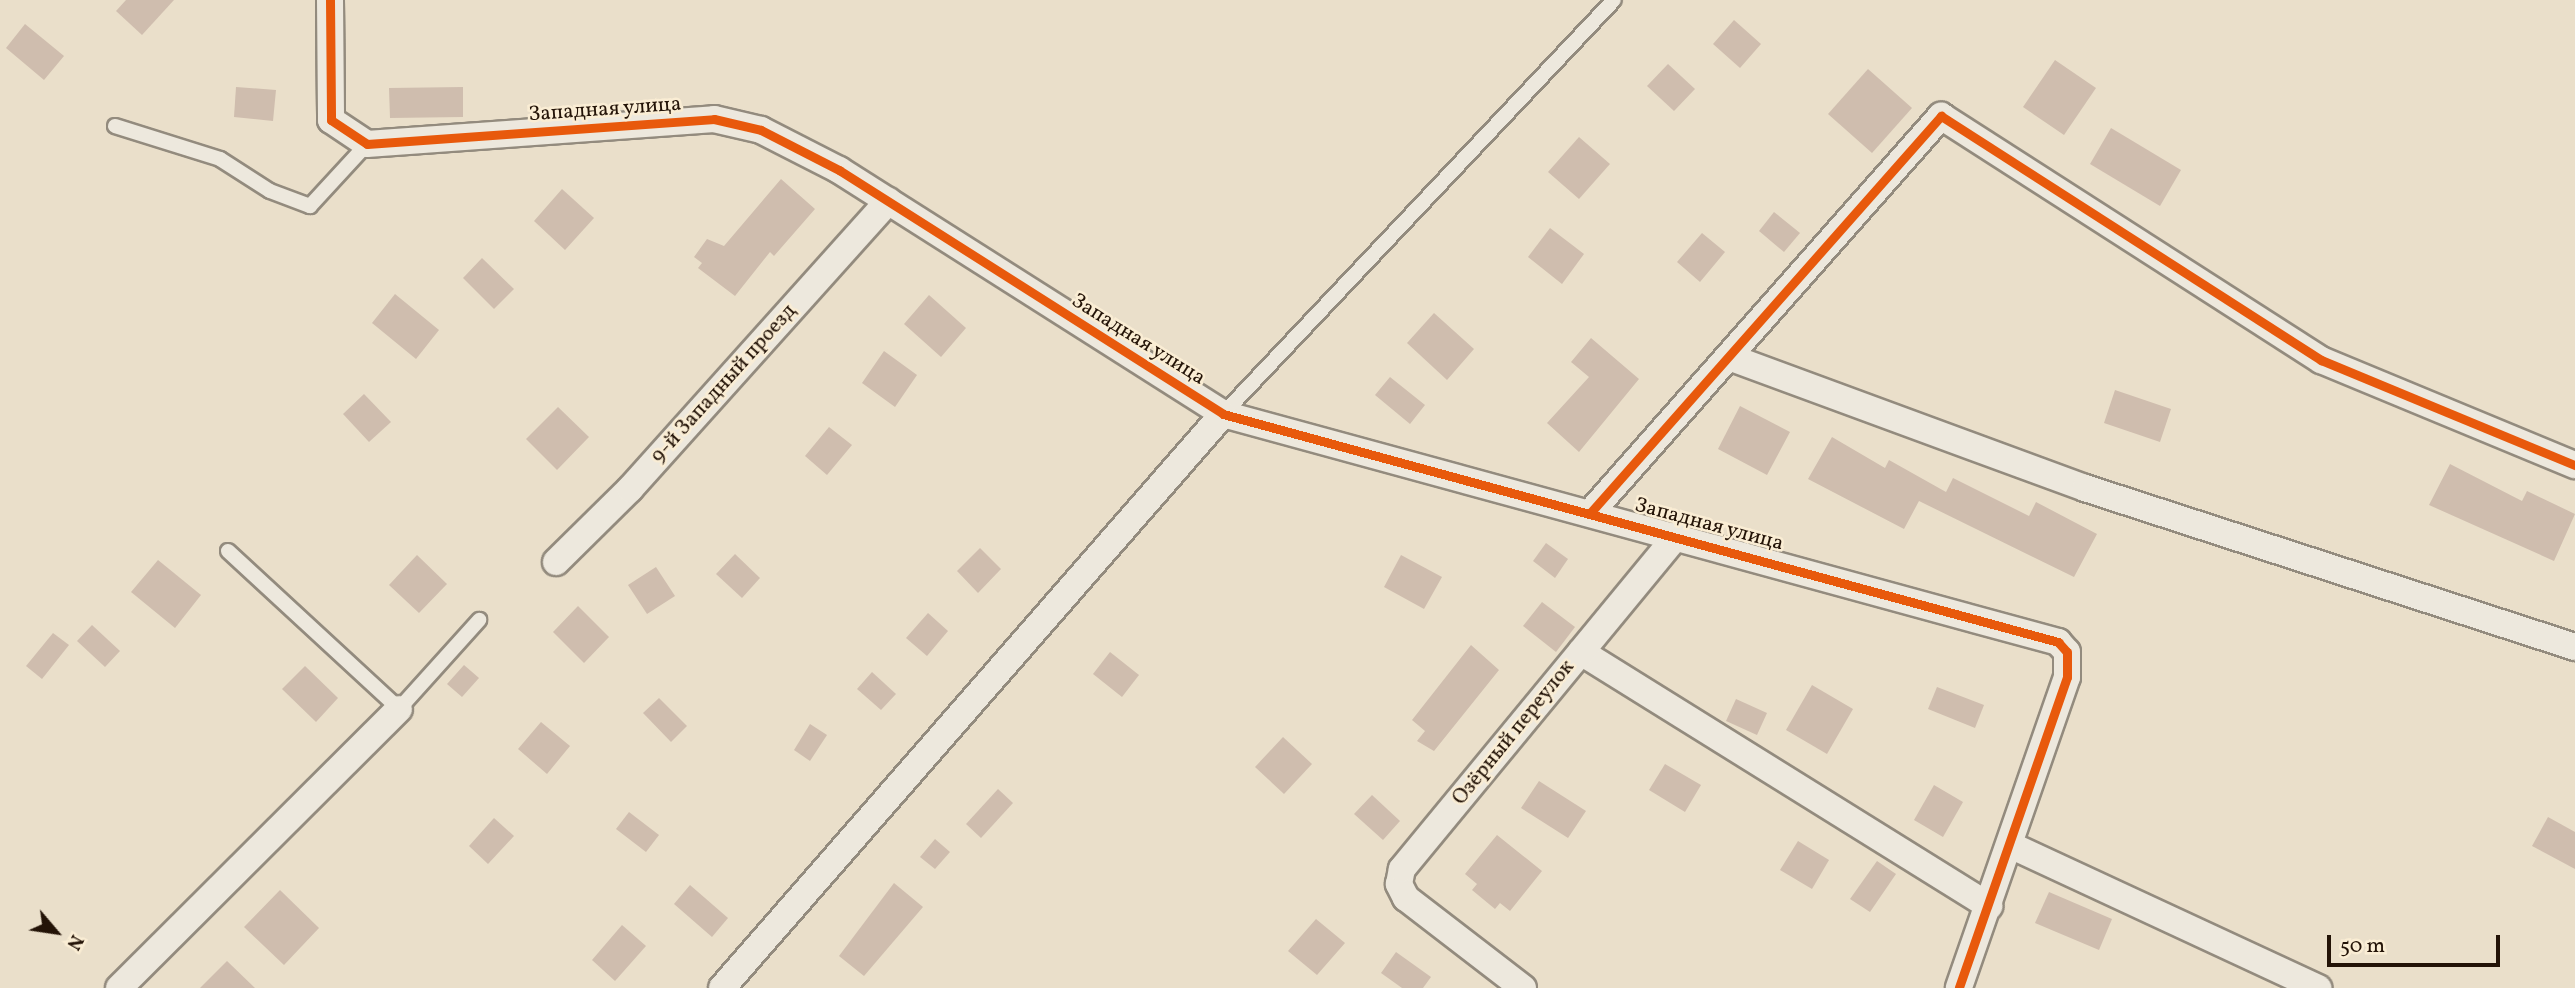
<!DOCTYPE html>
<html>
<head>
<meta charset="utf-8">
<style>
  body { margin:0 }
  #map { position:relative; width:2575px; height:988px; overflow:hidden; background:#eadfca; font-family:Vollkorn,serif }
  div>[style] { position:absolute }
  .building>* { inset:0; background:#cfbdae }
  .roads { filter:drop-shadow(2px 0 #938b7e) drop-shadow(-2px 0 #938b7e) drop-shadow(0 2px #938b7e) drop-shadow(0 -2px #938b7e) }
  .service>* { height:14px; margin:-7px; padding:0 7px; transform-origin:7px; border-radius:7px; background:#ede8dd }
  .minor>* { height:26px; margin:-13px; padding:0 13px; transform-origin:13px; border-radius:13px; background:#ede8dd }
  .cycleway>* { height:9px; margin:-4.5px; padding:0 4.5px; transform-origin:4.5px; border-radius:4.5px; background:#e8590c }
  span { translate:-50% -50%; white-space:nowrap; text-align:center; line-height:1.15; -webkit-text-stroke:5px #faedd4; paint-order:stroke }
  .street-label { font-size:21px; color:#231307 }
  .north { position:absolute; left:21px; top:897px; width:70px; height:70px; -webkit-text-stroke:5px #faedd4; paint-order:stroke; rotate:119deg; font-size:19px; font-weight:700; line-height:28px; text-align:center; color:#231307 }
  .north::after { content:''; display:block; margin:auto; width:24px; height:32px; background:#231307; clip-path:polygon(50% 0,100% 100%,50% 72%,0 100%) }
  .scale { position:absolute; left:2327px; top:935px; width:173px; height:32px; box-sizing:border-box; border:4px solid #231307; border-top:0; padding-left:9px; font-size:21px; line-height:24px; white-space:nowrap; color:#231307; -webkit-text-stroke:5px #faedd4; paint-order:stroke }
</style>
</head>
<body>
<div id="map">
  <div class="building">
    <div style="clip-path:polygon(126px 0,174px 0,142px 35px,116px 11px)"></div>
    <div style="clip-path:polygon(1734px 20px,1761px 44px,1740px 68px,1713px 44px)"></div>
    <div style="clip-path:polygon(25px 24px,64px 56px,44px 80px,6px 48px)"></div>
    <div style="clip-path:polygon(2055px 60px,2096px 88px,2064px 135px,2023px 107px)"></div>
    <div style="clip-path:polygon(1668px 64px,1695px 89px,1674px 111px,1647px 86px)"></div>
    <div style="clip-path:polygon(1868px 69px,1912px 108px,1872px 153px,1828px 114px)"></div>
    <div style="clip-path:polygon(236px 87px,276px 90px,273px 121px,234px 117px)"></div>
    <div style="clip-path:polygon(463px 87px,463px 117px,390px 118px,389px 88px)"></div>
    <div style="clip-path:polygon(2111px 128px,2181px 170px,2160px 206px,2090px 164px)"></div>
    <div style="clip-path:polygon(1579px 137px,1610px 164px,1579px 199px,1548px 172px)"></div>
    <div style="clip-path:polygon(781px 179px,815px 209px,774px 256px,770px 252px,735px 296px,698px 268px,702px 263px,694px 257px,707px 239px,724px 246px)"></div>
    <div style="clip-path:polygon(562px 189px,594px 218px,565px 250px,534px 221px)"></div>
    <div style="clip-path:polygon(1774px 212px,1800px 233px,1784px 252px,1759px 231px)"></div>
    <div style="clip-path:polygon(1550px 228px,1584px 254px,1562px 284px,1528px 257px)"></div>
    <div style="clip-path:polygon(1702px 233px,1725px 252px,1700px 282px,1677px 262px)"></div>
    <div style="clip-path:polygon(482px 258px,514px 289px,494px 309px,463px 278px)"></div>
    <div style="clip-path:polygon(395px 294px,439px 330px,416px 359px,372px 323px)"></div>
    <div style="clip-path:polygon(929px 295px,966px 328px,941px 357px,904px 324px)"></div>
    <div style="clip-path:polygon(1434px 313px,1474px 349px,1447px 380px,1407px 343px)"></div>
    <div style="clip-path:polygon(1591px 338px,1639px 379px,1579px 452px,1547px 423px,1589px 377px,1571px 362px)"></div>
    <div style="clip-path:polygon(884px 351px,917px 375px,895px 407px,862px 383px)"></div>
    <div style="clip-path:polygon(1390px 377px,1425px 405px,1410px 424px,1375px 395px)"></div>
    <div style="clip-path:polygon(2115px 390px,2171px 409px,2160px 442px,2104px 423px)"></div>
    <div style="clip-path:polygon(364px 394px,391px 422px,369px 442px,343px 414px)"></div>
    <div style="clip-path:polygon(1740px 406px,1790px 432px,1767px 475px,1718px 449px)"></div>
    <div style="clip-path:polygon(558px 407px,589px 437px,557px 470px,526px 439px)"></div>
    <div style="clip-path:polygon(829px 427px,852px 445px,827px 475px,805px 456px)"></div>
    <div style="clip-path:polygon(1832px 437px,1885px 468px,1889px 460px,1946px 492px,1953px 478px,2029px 516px,2036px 502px,2097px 534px,2074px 577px,1919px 501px,1904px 529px,1808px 479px)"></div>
    <div style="clip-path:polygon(2450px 464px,2522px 501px,2527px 491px,2575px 514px,2554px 561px,2429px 505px)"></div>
    <div style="clip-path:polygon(1546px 543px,1568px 559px,1555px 578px,1533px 561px)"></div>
    <div style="clip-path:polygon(980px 548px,1001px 569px,978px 593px,957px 571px)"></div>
    <div style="clip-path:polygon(735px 554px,760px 578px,742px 598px,716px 574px)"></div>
    <div style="clip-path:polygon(417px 555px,447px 584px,419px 613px,389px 585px)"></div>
    <div style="clip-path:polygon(1401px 555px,1442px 577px,1424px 609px,1384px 587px)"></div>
    <div style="clip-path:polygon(158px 560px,201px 595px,175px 628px,131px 592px)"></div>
    <div style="clip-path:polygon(656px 567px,675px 596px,647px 614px,628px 585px)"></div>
    <div style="clip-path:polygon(1542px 602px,1575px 627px,1556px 652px,1523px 626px)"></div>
    <div style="clip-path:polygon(578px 606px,609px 637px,584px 663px,553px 632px)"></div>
    <div style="clip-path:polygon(928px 613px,948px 631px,927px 656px,906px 638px)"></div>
    <div style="clip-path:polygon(92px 625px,120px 651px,105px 667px,77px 641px)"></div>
    <div style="clip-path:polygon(53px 633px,69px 645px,42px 679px,26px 666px)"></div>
    <div style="clip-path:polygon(1471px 645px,1499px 670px,1434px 751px,1417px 741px,1425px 731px,1412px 720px)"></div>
    <div style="clip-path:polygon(1110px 652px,1139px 675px,1122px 697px,1093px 674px)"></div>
    <div style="clip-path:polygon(464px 665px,479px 678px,462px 697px,447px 684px)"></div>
    <div style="clip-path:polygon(305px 666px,338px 698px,316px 722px,282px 689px)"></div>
    <div style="clip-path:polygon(872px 672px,896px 694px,881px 710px,857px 689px)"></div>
    <div style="clip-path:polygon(1812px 685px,1853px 709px,1827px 754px,1786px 730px)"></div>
    <div style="clip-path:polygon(1937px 687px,1984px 705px,1975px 728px,1928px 709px)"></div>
    <div style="clip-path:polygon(659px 698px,687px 726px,671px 742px,643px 713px)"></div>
    <div style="clip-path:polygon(1736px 699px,1767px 713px,1757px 735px,1726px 721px)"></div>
    <div style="clip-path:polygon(541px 722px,570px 746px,547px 774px,518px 749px)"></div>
    <div style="clip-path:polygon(810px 724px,827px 735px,810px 761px,794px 750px)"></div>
    <div style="clip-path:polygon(1283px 737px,1312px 764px,1284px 794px,1255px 767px)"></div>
    <div style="clip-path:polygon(1665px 764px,1701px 785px,1685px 812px,1649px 790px)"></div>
    <div style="clip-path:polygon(1539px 781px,1586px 811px,1568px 838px,1521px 808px)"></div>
    <div style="clip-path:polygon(1934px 785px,1963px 802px,1943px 837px,1914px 820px)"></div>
    <div style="clip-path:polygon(998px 789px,1013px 803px,981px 838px,966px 824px)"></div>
    <div style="clip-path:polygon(1372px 795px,1400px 821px,1383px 840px,1354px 814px)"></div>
    <div style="clip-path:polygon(629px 812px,659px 835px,646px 852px,616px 829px)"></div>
    <div style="clip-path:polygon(2548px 817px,2575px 832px,2575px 869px,2532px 846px)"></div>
    <div style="clip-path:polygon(494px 818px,514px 836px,488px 864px,469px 846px)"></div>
    <div style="clip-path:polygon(1497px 835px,1542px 871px,1510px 911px,1500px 903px,1495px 909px,1472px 890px,1477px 884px,1465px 874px)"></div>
    <div style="clip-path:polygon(935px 839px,950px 852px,935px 869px,920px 857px)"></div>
    <div style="clip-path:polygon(1798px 841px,1829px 860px,1812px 889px,1780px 870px)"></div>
    <div style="clip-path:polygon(1877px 861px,1896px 874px,1870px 912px,1850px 899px)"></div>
    <div style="clip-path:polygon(894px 883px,923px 907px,864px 976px,839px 956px)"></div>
    <div style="clip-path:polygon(690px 885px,728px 918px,712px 937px,674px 904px)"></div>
    <div style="clip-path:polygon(280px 890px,319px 928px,284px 965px,244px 927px)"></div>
    <div style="clip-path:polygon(2049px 892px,2112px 919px,2099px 950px,2035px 923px)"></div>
    <div style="clip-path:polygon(1316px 919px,1345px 943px,1317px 975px,1288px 951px)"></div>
    <div style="clip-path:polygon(622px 925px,646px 946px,615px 981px,592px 960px)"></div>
    <div style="clip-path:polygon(1396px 952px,1431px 977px,1423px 988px,1402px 988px,1381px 973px)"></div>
    <div style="clip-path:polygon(227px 961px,255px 988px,200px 988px)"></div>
  </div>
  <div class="roads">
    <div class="service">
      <div style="left:115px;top:126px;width:110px;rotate:17.4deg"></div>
      <div style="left:220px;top:159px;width:59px;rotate:32.6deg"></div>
      <div style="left:270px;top:191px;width:43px;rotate:20.6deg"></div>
      <div style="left:310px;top:206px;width:84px;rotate:-47.4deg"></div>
      <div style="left:1223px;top:414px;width:569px;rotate:-46.64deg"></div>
      <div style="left:228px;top:551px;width:233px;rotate:42.7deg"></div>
      <div style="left:399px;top:709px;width:120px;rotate:-48deg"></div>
    </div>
    <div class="minor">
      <div style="left:330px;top:0;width:120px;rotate:89.5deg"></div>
      <div style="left:331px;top:120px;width:43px;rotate:33.7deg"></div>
      <div style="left:367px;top:144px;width:348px;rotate:-4.1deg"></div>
      <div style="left:714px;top:119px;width:48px;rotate:13.2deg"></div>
      <div style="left:761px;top:130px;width:88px;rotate:27.1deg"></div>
      <div style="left:839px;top:170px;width:455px;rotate:32.4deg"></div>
      <div style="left:1223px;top:414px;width:866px;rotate:15.27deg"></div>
      <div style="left:2058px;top:642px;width:13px;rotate:48deg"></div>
      <div style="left:2067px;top:652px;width:25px;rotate:90deg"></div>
      <div style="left:2067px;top:677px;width:329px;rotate:109.2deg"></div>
      <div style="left:1729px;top:357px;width:379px;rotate:20.2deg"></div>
      <div style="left:2085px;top:488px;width:515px;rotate:17.98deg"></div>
      <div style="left:1591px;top:512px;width:529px;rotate:-48.53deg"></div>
      <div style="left:1941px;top:116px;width:452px;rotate:32.7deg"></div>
      <div style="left:2321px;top:360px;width:275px;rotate:22.5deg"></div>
      <div style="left:556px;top:562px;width:104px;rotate:-44.6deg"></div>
      <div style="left:630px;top:489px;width:387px;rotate:-48.1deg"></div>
      <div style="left:1581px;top:652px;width:481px;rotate:31.9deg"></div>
      <div style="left:2010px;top:845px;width:340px;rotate:24.9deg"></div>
      <div style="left:119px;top:988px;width:395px;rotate:-44.9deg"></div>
      <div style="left:722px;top:988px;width:762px;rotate:-48.88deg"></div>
      <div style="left:1523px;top:988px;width:148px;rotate:-142.4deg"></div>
      <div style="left:1406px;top:898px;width:16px;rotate:-117deg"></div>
      <div style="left:1399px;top:884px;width:15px;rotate:-79deg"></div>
      <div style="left:1402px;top:869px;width:433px;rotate:-50.5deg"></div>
    </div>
  </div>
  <div class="cycleway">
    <div style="left:330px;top:0;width:120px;rotate:89.5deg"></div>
    <div style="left:331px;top:120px;width:43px;rotate:33.7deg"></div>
    <div style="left:367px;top:144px;width:348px;rotate:-4.1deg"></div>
    <div style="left:714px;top:119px;width:48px;rotate:13.2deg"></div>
    <div style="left:761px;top:130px;width:88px;rotate:27.1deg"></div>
    <div style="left:839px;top:170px;width:455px;rotate:32.4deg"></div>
    <div style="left:1223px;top:414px;width:866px;rotate:15.27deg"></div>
    <div style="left:2058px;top:642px;width:13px;rotate:48deg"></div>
    <div style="left:2067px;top:652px;width:25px;rotate:90deg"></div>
    <div style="left:2067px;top:677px;width:329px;rotate:109.2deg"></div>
    <div style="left:1591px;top:512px;width:529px;rotate:-48.53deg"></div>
    <div style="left:1941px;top:116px;width:452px;rotate:32.7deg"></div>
    <div style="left:2321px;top:360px;width:275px;rotate:22.5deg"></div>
  </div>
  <div class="street-label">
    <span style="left:605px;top:110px;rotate:-4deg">Западная улица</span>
    <span style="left:1138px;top:340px;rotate:32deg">Западная улица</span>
    <span style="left:724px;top:384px;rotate:-48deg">9-й Западный проезд</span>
    <span style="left:1709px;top:525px;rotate:15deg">Западная улица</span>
    <span style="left:1514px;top:733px;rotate:-51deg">Озёрный переулок</span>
  </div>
  <div class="north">N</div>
  <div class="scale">50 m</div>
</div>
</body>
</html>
